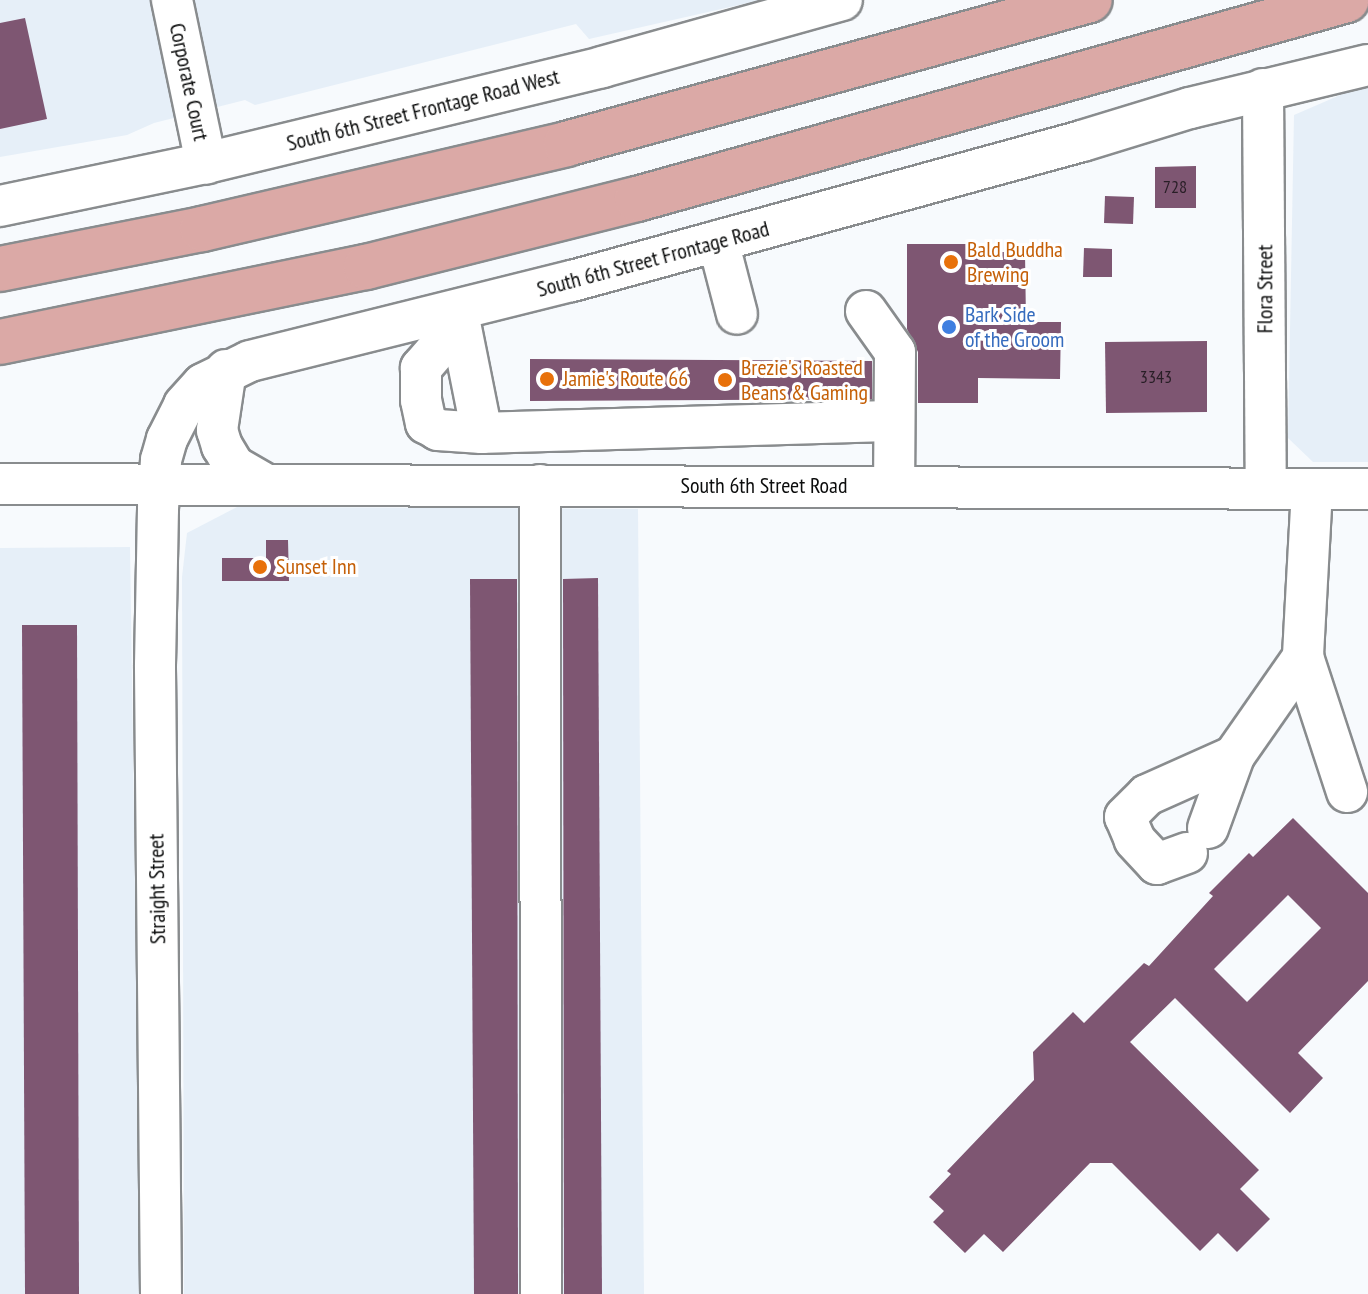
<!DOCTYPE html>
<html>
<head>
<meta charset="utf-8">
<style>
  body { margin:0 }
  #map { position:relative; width:1368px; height:1294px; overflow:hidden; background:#f7fafd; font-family:"PT Sans Narrow",sans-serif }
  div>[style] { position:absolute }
  .built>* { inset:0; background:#e6eff8 }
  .building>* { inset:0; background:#7e5672 }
  .roads { filter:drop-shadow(2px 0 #898c8e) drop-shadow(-2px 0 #898c8e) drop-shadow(0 2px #898c8e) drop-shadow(0 -2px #898c8e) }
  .minor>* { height:40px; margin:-20px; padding:0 20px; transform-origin:20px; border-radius:20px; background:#fff }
  .major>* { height:44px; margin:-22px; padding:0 22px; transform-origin:22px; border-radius:22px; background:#dba9a6 }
  .dots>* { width:22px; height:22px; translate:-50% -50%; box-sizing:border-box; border:4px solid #fff; border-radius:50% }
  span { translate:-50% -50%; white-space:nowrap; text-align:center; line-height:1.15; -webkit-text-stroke:6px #fff; paint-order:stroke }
  .number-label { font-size:18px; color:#281e26 }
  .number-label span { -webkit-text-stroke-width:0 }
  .street-label { font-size:22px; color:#0b0c0c }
  .food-label { font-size:22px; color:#c56008 }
  .left { translate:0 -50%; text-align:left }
  .shop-label { font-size:22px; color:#366cbe }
</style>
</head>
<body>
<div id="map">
  <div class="built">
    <div style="clip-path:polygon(0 0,761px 0,589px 39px,576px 24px,255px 105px,245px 100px,154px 123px,127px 135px,0 157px)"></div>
    <div style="clip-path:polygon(1368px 83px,1368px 462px,1313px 462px,1288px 438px,1294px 115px)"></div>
    <div style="clip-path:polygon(237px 507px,638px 509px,644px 1294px,184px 1294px,182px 577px,187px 533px)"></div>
    <div style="clip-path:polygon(130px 547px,141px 1294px,0 1294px,0 548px)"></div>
  </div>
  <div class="building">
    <div style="clip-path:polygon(25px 18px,47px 119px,0 129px,0 23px)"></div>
    <div style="clip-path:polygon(1196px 166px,1196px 208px,1155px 208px,1155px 167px)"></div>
    <div style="clip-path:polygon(1105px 196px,1134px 197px,1133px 224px,1104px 223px)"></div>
    <div style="clip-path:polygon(907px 244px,978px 244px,978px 252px,1025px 252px,1026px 322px,1061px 322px,1060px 379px,978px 378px,978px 403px,918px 403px,918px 352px,907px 329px)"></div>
    <div style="clip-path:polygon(1084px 248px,1112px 249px,1112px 277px,1083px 277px)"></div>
    <div style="clip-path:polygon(1207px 341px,1207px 412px,1106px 413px,1105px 342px)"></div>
    <div style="clip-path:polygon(530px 359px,872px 361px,872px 399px,530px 401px)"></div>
    <div style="clip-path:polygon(266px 540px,288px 540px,289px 581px,222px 581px,222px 558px,266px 558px)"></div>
    <div style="clip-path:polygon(598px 578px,602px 1294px,564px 1294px,563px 579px)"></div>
    <div style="clip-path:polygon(470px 579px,517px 579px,518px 1294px,474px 1294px)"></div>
    <div style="clip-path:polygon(22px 625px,77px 625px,79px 1294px,25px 1294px)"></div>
    <div style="clip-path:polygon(evenodd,1293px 818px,1368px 893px,1368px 981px,1298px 1053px,1323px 1078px,1290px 1113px,1175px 998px,1130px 1042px,1259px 1170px,1240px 1189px,1270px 1219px,1237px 1252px,1218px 1233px,1200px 1251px,1112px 1163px,1090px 1163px,1003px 1252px,984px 1234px,965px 1253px,933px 1222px,944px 1211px,929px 1197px,951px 1174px,947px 1171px,1034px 1080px,1033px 1052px,1073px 1012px,1084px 1023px,1144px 963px,1149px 966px,1213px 896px,1209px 893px,1249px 853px,1253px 857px,1293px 818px,1288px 895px,1321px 928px,1247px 1002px,1214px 969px,1288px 895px)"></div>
  </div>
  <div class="roads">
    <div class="minor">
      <div style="left:172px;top:0;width:167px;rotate:78.2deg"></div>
      <div style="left:1263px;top:89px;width:399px;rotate:89.6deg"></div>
      <div style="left:0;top:206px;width:210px;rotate:-11.8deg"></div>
      <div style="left:206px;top:163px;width:407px;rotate:-13.6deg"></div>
      <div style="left:602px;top:67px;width:249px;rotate:-15.6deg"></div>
      <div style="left:718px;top:241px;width:75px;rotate:75.4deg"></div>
      <div style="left:866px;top:311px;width:50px;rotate:54.7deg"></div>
      <div style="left:895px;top:352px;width:135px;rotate:90.4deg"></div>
      <div style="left:226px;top:370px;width:61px;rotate:98.5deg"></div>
      <div style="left:217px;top:430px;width:17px;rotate:73deg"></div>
      <div style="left:222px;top:446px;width:23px;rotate:59deg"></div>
      <div style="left:234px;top:466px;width:36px;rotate:30deg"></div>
      <div style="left:482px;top:433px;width:112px;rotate:-101.3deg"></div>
      <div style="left:460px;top:323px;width:60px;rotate:130.9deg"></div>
      <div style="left:421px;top:368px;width:32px;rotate:90deg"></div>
      <div style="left:421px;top:400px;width:24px;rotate:78deg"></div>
      <div style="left:426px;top:423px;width:14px;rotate:30deg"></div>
      <div style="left:438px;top:430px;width:44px;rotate:3.9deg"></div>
      <div style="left:482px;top:433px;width:412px;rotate:-1.7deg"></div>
      <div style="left:0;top:484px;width:1368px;rotate:0.21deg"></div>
      <div style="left:540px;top:485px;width:809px;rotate:89.93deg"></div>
      <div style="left:1312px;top:489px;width:168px;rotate:93.1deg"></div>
      <div style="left:1303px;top:657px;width:142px;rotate:71.9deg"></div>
      <div style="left:1208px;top:828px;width:77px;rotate:-70.1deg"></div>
      <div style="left:1187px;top:853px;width:32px;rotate:160deg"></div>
      <div style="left:1157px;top:864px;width:33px;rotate:-133deg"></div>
      <div style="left:1135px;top:840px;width:25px;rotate:-113deg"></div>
      <div style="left:1125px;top:817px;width:31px;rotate:-45deg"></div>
      <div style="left:1147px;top:795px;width:95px;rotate:-24.1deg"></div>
      <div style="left:1234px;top:756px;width:121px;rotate:-55.1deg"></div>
      <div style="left:161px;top:1294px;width:629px;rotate:-90.55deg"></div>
      <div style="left:155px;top:665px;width:156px;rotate:-88.9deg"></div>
      <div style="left:158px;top:509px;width:49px;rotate:-86.5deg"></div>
      <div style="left:161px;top:460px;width:22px;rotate:-74deg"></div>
      <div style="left:167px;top:439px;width:38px;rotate:-63deg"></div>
      <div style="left:184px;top:405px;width:28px;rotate:-48deg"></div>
      <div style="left:203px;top:384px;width:52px;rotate:-26.1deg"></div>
      <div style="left:250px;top:361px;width:332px;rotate:-14deg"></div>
      <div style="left:572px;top:281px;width:529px;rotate:-15.35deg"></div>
      <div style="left:1082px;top:141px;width:113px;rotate:-17deg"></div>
      <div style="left:1190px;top:108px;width:183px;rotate:-13.6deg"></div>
    </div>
    <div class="major">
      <div style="left:0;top:269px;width:206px;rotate:-11.2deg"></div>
      <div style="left:202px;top:229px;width:374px;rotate:-13.1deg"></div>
      <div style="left:566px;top:144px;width:543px;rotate:-15.37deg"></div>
      <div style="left:0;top:342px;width:374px;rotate:-11.6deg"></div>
      <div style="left:366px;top:267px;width:279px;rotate:-14.1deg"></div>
      <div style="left:637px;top:199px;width:737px;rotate:-15.66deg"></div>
    </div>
  </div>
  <div class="dots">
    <div style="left:951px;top:262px;background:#e8710a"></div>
    <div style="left:949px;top:327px;background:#3f7fe0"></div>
    <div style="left:547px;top:379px;background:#e8710a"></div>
    <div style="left:725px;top:380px;background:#e8710a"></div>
    <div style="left:260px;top:567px;background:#e8710a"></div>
  </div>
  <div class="number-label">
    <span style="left:1175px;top:187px">728</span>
    <span style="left:1156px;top:377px">3343</span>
  </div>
  <div class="street-label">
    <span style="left:189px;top:82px;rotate:78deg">Corporate Court</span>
    <span style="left:423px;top:110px;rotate:-14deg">South 6th Street Frontage Road West</span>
    <span style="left:653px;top:259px;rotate:-15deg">South 6th Street Frontage Road</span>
    <span style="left:1265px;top:289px;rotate:-90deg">Flora Street</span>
    <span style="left:764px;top:486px">South 6th Street Road</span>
    <span style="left:157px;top:889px;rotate:-91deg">Straight Street</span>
  </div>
  <div class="food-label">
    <span class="left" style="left:967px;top:262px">Bald Buddha<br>Brewing</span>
    <span class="left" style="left:741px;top:380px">Brezie's Roasted<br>Beans &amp; Gaming</span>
    <span class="left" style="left:563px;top:379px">Jamie's Route 66</span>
    <span class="left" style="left:276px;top:567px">Sunset Inn</span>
  </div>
  <div class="shop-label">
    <span class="left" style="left:965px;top:327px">Bark Side<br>of the Groom</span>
  </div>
</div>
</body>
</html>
